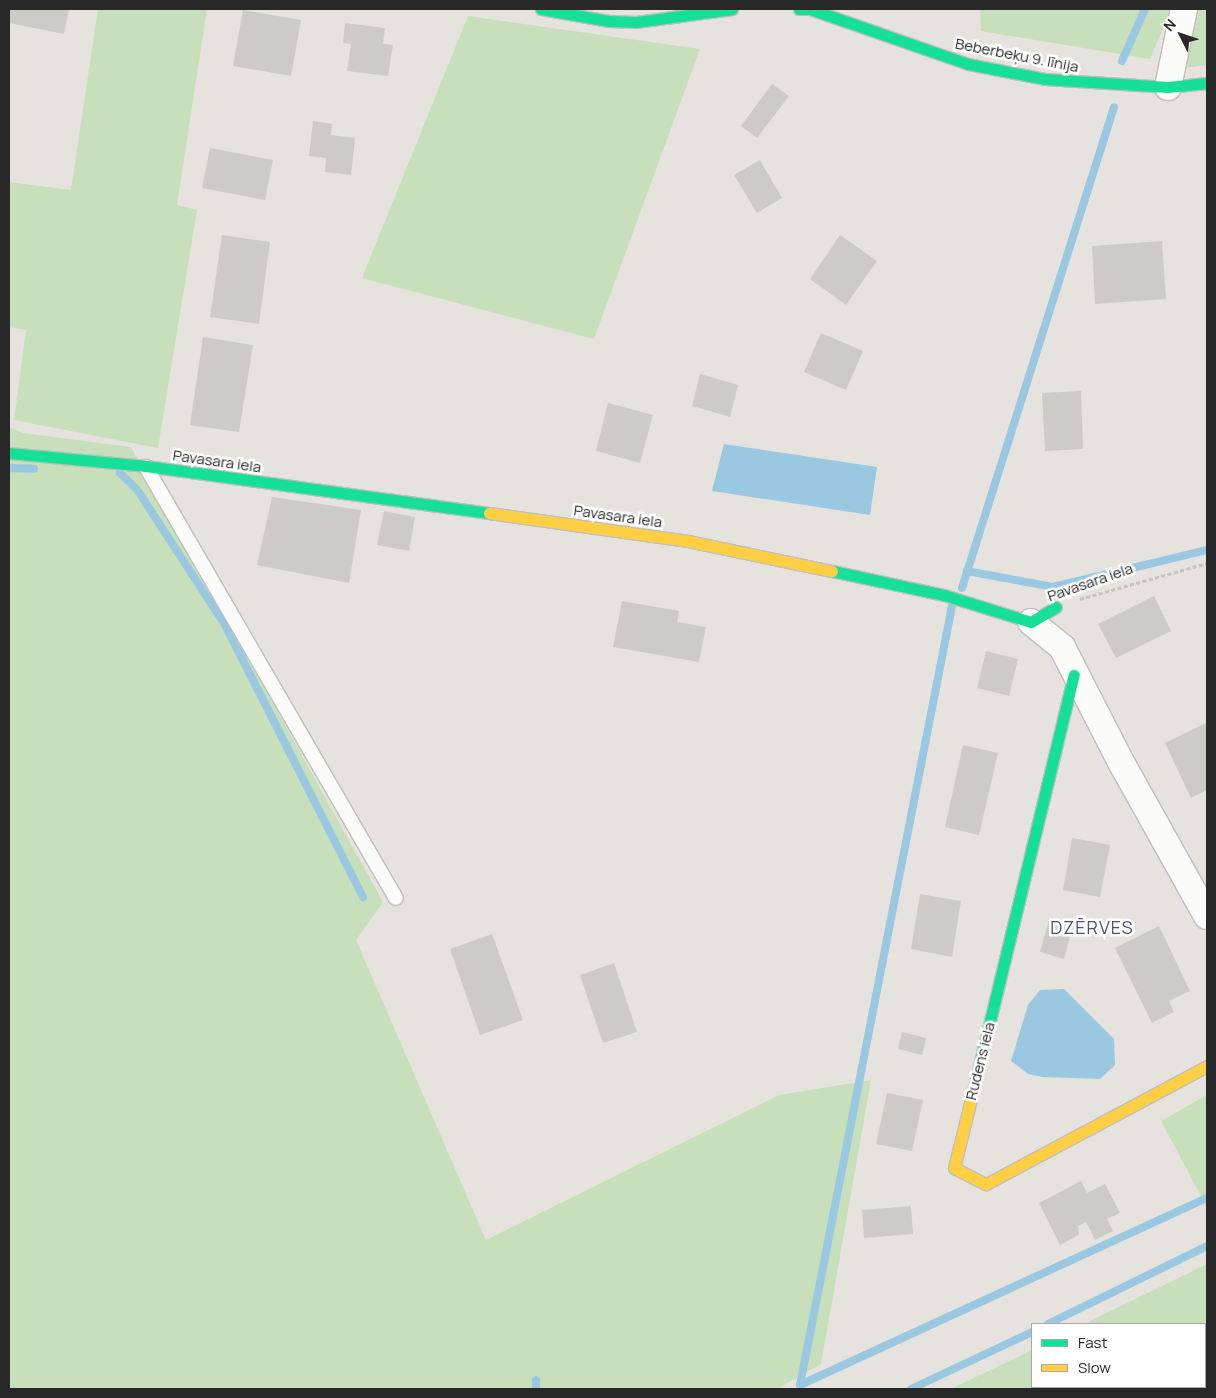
<!DOCTYPE html>
<html>
<head>
<meta charset="utf-8">
<style>
  body { margin:0 }
  #map { position:relative; width:1216px; height:1398px; overflow:hidden; background:#e6e3de; font-family:Manrope,sans-serif }
  div>[style] { position:absolute }
  .green>* { inset:0; background:#c7dfba }
  .water>* { inset:0; background:#99c8e0 }
  .stream>* { height:8px; margin:-4px; padding:0 4px; transform-origin:4px; border-radius:4px; background:#99c8e0 }
  .building>* { inset:0; background:#cdcbc8 }
  .path>* { height:3px; margin-top:-1.5px; transform-origin:0; background:repeating-linear-gradient(90deg,#c6c5c5 0 4px,transparent 0 6.5px) }
  .roads { filter:drop-shadow(1px 0 #c0bfbf) drop-shadow(-1px 0 #c0bfbf) drop-shadow(0 1px #c0bfbf) drop-shadow(0 -1px #c0bfbf) }
  .lane>* { height:14px; margin:-7px; padding:0 7px; transform-origin:7px; border-radius:7px; background:#fbfbfa }
  .street>* { height:26px; margin:-13px; padding:0 13px; transform-origin:13px; border-radius:13px; background:#fbfbfa }
  .fast>* { height:11px; margin:-5.5px; padding:0 5.5px; transform-origin:5.5px; border-radius:5.5px; background:#16e098 }
  .slow>* { height:11px; margin:-5.5px; padding:0 5.5px; transform-origin:5.5px; border-radius:5.5px; background:#ffcf43 }
  span { translate:-50% -50%; white-space:nowrap; text-align:center; line-height:1.15; -webkit-text-stroke:5px #fff; paint-order:stroke }
  .street-label { font-size:15px; color:#282828 }
  .quarter-label { font-size:18px; color:#4e5174; letter-spacing:1px }
  .frame { position:absolute; inset:0; border:10px solid #282828; pointer-events:none }
  .legend { position:absolute; left:1031px; top:1323px; width:175px; height:65px; box-sizing:border-box; background:#fff; border:1px solid #a9a9a9; margin:0; padding:6px 9px; list-style:none; font-size:15px; color:#282828 }
  .legend li { display:flex; align-items:center; gap:10px; height:25px }
  .legend b { width:25px; border:1px solid #a9a9a9 }
  .north { position:absolute; left:1156px; top:10px; width:50px; height:50px; -webkit-text-stroke:4px #fff; paint-order:stroke; rotate:311deg; font-size:14px; font-weight:700; line-height:20px; text-align:center; color:#282828 }
  .north::after { content:''; display:block; margin:auto; width:18px; height:22px; background:#282828; clip-path:polygon(50% 0,100% 100%,50% 72%,0 100%) }
</style>
</head>
<body>
<div id="map">
  <div class="green">
    <div style="clip-path:polygon(98px 9px,207px 9px,177px 205px,197px 210px,158px 448px,14px 420px,26px 330px,9px 327px,9px 182px,71px 190px)"></div>
    <div style="clip-path:polygon(980px 9px,1171px 9px,1150px 59px,981px 31px)"></div>
    <div style="clip-path:polygon(1197px 9px,1207px 9px,1207px 65px,1185px 68px,1186px 36px)"></div>
    <div style="clip-path:polygon(468px 16px,700px 49px,594px 339px,362px 278px)"></div>
    <div style="clip-path:polygon(9px 427px,23px 433px,131px 447px,383px 902px,356px 940px,486px 1240px,779px 1095px,871px 1080px,821px 1364px,777px 1389px,9px 1389px)"></div>
    <div style="clip-path:polygon(1207px 1095px,1207px 1207px,1161px 1121px)"></div>
    <div style="clip-path:polygon(1207px 1264px,1207px 1389px,951px 1389px,1032px 1350px,1032px 1387px,1205px 1387px,1205px 1324px,1084px 1324px)"></div>
  </div>
  <div class="water">
    <div style="clip-path:polygon(724px 444px,877px 467px,870px 515px,712px 491px)"></div>
    <div style="clip-path:polygon(1064px 989px,1114px 1039px,1115px 1065px,1100px 1079px,1043px 1077px,1028px 1074px,1011px 1061px,1028px 1005px,1040px 990px)"></div>
  </div>
  <div class="stream">
    <div style="left:1122px;top:61px;width:57px;rotate:-66.1deg"></div>
    <div style="left:9px;top:468px;width:25px;rotate:2deg"></div>
    <div style="left:120px;top:473px;width:25px;rotate:45deg"></div>
    <div style="left:138px;top:491px;width:160px;rotate:57deg"></div>
    <div style="left:225px;top:625px;width:305px;rotate:63.1deg"></div>
    <div style="left:967px;top:571px;width:87px;rotate:10.5deg"></div>
    <div style="left:1053px;top:587px;width:158px;rotate:-13.5deg"></div>
    <div style="left:962px;top:588px;width:504px;rotate:-72.46deg"></div>
    <div style="left:1048px;top:1324px;width:177px;rotate:-26.1deg"></div>
    <div style="left:536px;top:1380px;width:9px;rotate:90deg"></div>
    <div style="left:800px;top:1385px;width:794px;rotate:-78.96deg"></div>
    <div style="left:800px;top:1385px;width:448px;rotate:-24.7deg"></div>
    <div style="left:911px;top:1389px;width:134px;rotate:-25.2deg"></div>
  </div>
  <div class="building">
    <div style="clip-path:polygon(9px 9px,69px 9px,64px 34px,9px 23px)"></div>
    <div style="clip-path:polygon(243px 10px,301px 20px,291px 76px,233px 66px)"></div>
    <div style="clip-path:polygon(345px 23px,385px 28px,383px 44px,393px 45px,388px 76px,347px 71px,351px 44px,343px 43px)"></div>
    <div style="clip-path:polygon(772px 84px,789px 96px,757px 138px,741px 126px)"></div>
    <div style="clip-path:polygon(313px 121px,332px 124px,331px 135px,355px 138px,351px 175px,325px 172px,326px 158px,309px 156px)"></div>
    <div style="clip-path:polygon(210px 148px,273px 160px,265px 200px,202px 188px)"></div>
    <div style="clip-path:polygon(760px 160px,782px 198px,757px 213px,734px 175px)"></div>
    <div style="clip-path:polygon(222px 235px,270px 242px,259px 324px,210px 317px)"></div>
    <div style="clip-path:polygon(840px 235px,877px 261px,846px 305px,810px 279px)"></div>
    <div style="clip-path:polygon(1162px 241px,1166px 299px,1095px 304px,1092px 246px)"></div>
    <div style="clip-path:polygon(821px 333px,863px 351px,846px 390px,804px 372px)"></div>
    <div style="clip-path:polygon(203px 337px,253px 345px,239px 432px,190px 425px)"></div>
    <div style="clip-path:polygon(700px 374px,738px 385px,730px 417px,692px 406px)"></div>
    <div style="clip-path:polygon(1081px 391px,1083px 449px,1045px 451px,1042px 393px)"></div>
    <div style="clip-path:polygon(608px 403px,653px 415px,640px 463px,596px 451px)"></div>
    <div style="clip-path:polygon(272px 497px,361px 510px,349px 583px,257px 565px)"></div>
    <div style="clip-path:polygon(384px 511px,415px 517px,409px 551px,377px 545px)"></div>
    <div style="clip-path:polygon(1154px 596px,1171px 631px,1116px 658px,1098px 624px)"></div>
    <div style="clip-path:polygon(622px 601px,679px 611px,677px 622px,706px 627px,699px 662px,613px 647px)"></div>
    <div style="clip-path:polygon(986px 651px,1018px 659px,1009px 696px,977px 688px)"></div>
    <div style="clip-path:polygon(1206px 723px,1207px 790px,1191px 798px,1165px 743px)"></div>
    <div style="clip-path:polygon(963px 745px,998px 753px,979px 835px,945px 827px)"></div>
    <div style="clip-path:polygon(1072px 838px,1110px 845px,1100px 897px,1063px 890px)"></div>
    <div style="clip-path:polygon(920px 894px,961px 901px,952px 957px,911px 949px)"></div>
    <div style="clip-path:polygon(1048px 923px,1072px 929px,1064px 959px,1040px 952px)"></div>
    <div style="clip-path:polygon(1159px 926px,1190px 991px,1169px 1001px,1174px 1012px,1152px 1023px,1115px 948px)"></div>
    <div style="clip-path:polygon(492px 934px,523px 1020px,480px 1035px,450px 949px)"></div>
    <div style="clip-path:polygon(614px 963px,637px 1032px,603px 1043px,580px 975px)"></div>
    <div style="clip-path:polygon(902px 1032px,926px 1038px,922px 1055px,898px 1049px)"></div>
    <div style="clip-path:polygon(887px 1093px,923px 1100px,912px 1151px,876px 1144px)"></div>
    <div style="clip-path:polygon(1081px 1181px,1087px 1193px,1105px 1184px,1120px 1213px,1107px 1219px,1113px 1231px,1095px 1240px,1086px 1222px,1078px 1226px,1079px 1235px,1060px 1245px,1039px 1203px)"></div>
    <div style="clip-path:polygon(911px 1206px,913px 1234px,864px 1238px,862px 1210px)"></div>
  </div>
  <div class="path">
    <div style="left:1080px;top:599px;width:132px;rotate:-15.8deg"></div>
  </div>
  <div class="roads">
    <div class="lane">
      <div style="left:146px;top:467px;width:498px;rotate:59.9deg"></div>
    </div>
    <div class="street">
      <div style="left:1168px;top:87px;width:80px;rotate:-78.4deg"></div>
      <div style="left:1031px;top:622px;width:40px;rotate:39deg"></div>
      <div style="left:1062px;top:647px;width:131px;rotate:62.9deg"></div>
      <div style="left:1122px;top:764px;width:174px;rotate:60.8deg"></div>
    </div>
    <div class="fast">
      <div style="left:541px;top:9px;width:69px;rotate:10deg"></div>
      <div style="left:609px;top:21px;width:27px;rotate:2deg"></div>
      <div style="left:636px;top:22px;width:97px;rotate:-7.7deg"></div>
      <div style="left:799px;top:9px;width:11px"></div>
      <div style="left:810px;top:9px;width:167px;rotate:19.2deg"></div>
      <div style="left:968px;top:64px;width:78px;rotate:11deg"></div>
      <div style="left:1045px;top:79px;width:123px;rotate:3.7deg"></div>
      <div style="left:1168px;top:87px;width:39px;rotate:-6deg"></div>
      <div style="left:9px;top:453px;width:138px;rotate:5.4deg"></div>
      <div style="left:146px;top:466px;width:346px;rotate:7.8deg"></div>
      <div style="left:832px;top:571px;width:115px;rotate:12.1deg"></div>
      <div style="left:944px;top:595px;width:91px;rotate:17.2deg"></div>
      <div style="left:1031px;top:622px;width:29px;rotate:-31deg"></div>
      <div style="left:974px;top:1087px;width:424px;rotate:-76.4deg"></div>
    </div>
    <div class="slow">
      <div style="left:489px;top:513px;width:201px;rotate:8deg"></div>
      <div style="left:688px;top:541px;width:147px;rotate:11.8deg"></div>
      <div style="left:974px;top:1087px;width:83px;rotate:103.9deg"></div>
      <div style="left:954px;top:1168px;width:36px;rotate:27deg"></div>
      <div style="left:986px;top:1184px;width:251px;rotate:-28.1deg"></div>
    </div>
  </div>
  <div class="street-label">
    <span style="left:1017px;top:55px;rotate:11deg">Beberbeķu 9. līnija</span>
    <span style="left:217px;top:461px;rotate:8deg">Pavasara iela</span>
    <span style="left:618px;top:516px;rotate:8deg">Pavasara iela</span>
    <span style="left:1090px;top:582px;rotate:-19deg">Pavasara iela</span>
    <span style="left:980px;top:1061px;rotate:-76deg">Rudens iela</span>
  </div>
  <div class="quarter-label">
    <span style="left:1092px;top:927px">DZĒRVES</span>
  </div>
  <div class="frame"></div>
  <ul class="legend">
  <li><b style="height:6px;background:#16e098"></b>Fast</li>
  <li><b style="height:6px;background:#ffcf43"></b>Slow</li>
  </ul>
  <div class="north">N</div>
</div>
</body>
</html>
